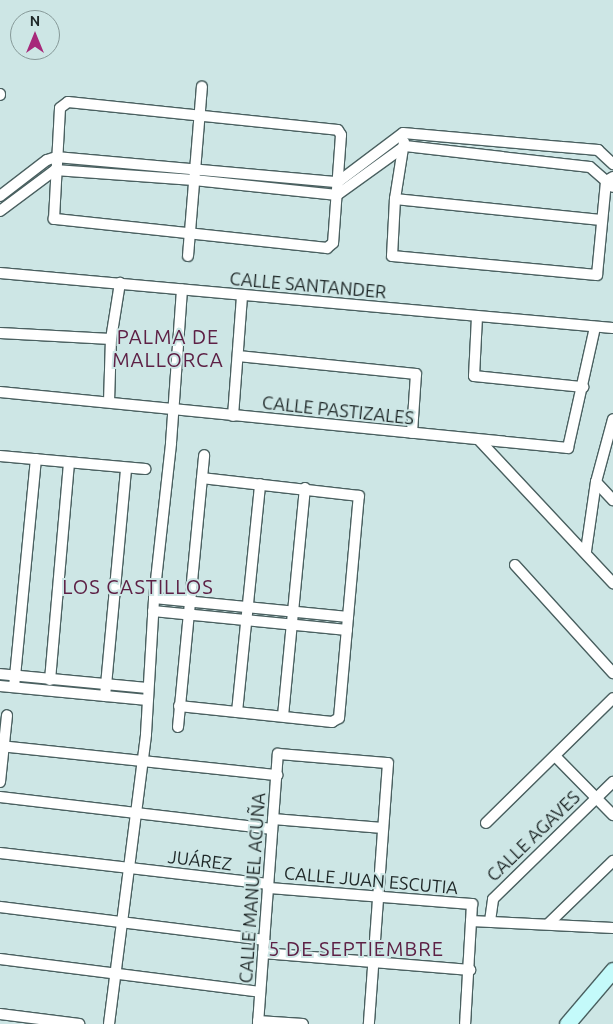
<!DOCTYPE html>
<html>
<head>
<meta charset="utf-8">
<style>
  body { margin:0 }
  #map { position:relative; width:613px; height:1024px; overflow:hidden; background:#cde6e5; font-family:Ubuntu,sans-serif }
  div>[style] { position:absolute }
  .roads { filter:drop-shadow(1px 0 #4a6060) drop-shadow(-1px 0 #4a6060) drop-shadow(0 1px #4a6060) drop-shadow(0 -1px #4a6060) }
  .street>* { height:10px; margin:-5px; padding:0 5px; transform-origin:5px; border-radius:5px; background:#fff }
  .secondary>* { height:15px; margin:-7.5px; padding:0 7.5px; transform-origin:7.5px; border-radius:7.5px; background:#c4fafa }
  span { translate:-50% -50%; white-space:nowrap; text-align:center; line-height:1.15; -webkit-text-stroke:4px #cde6e5; paint-order:stroke }
  .street-label { font-size:18px; color:#1e2727 }
  .quarter-label { font-size:20px; color:#5d2045; letter-spacing:1px }
  .north { position:absolute; left:10px; top:10px; width:50px; height:50px; box-sizing:border-box; background:#cde6e5; border:1px solid #879a99; border-radius:50%; rotate:0deg; font-size:14px; font-weight:700; line-height:20px; text-align:center; color:#1e2727 }
  .north::after { content:''; display:block; margin:auto; width:18px; height:22px; background:#a7297a; clip-path:polygon(50% 0,100% 100%,50% 72%,0 100%) }
</style>
</head>
<body>
<div id="map">
  <div class="roads">
    <div class="street">
      <div style="left:0;top:94px;width:1px;rotate:90deg"></div>
      <div style="left:68px;top:102px;width:271px;rotate:5.9deg"></div>
      <div style="left:338px;top:130px;width:6px;rotate:59deg"></div>
      <div style="left:341px;top:135px;width:108px;rotate:94.2deg"></div>
      <div style="left:333px;top:243px;width:8px;rotate:140deg"></div>
      <div style="left:327px;top:248px;width:275px;rotate:-173.9deg"></div>
      <div style="left:54px;top:219px;width:111px;rotate:-86.9deg"></div>
      <div style="left:60px;top:108px;width:10px;rotate:-37deg"></div>
      <div style="left:404px;top:142px;width:58px;rotate:99deg"></div>
      <div style="left:395px;top:199px;width:57px;rotate:93deg"></div>
      <div style="left:392px;top:256px;width:206px;rotate:5.3deg"></div>
      <div style="left:597px;top:275px;width:94px;rotate:-84.5deg"></div>
      <div style="left:606px;top:181px;width:8px;rotate:-30deg"></div>
      <div style="left:0;top:196px;width:59px;rotate:-37.5deg"></div>
      <div style="left:47px;top:160px;width:9px;rotate:-18deg"></div>
      <div style="left:56px;top:157px;width:283px;rotate:5.1deg"></div>
      <div style="left:338px;top:182px;width:81px;rotate:-37deg"></div>
      <div style="left:403px;top:133px;width:196px;rotate:5deg"></div>
      <div style="left:598px;top:150px;width:21px;rotate:43deg"></div>
      <div style="left:395px;top:199px;width:207px;rotate:5.8deg"></div>
      <div style="left:0;top:211px;width:69px;rotate:-36.7deg"></div>
      <div style="left:55px;top:170px;width:139px;rotate:4.1deg"></div>
      <div style="left:194px;top:180px;width:144px;rotate:6deg"></div>
      <div style="left:337px;top:195px;width:84px;rotate:-35.8deg"></div>
      <div style="left:405px;top:146px;width:186px;rotate:6.5deg"></div>
      <div style="left:590px;top:167px;width:30px;rotate:41deg"></div>
      <div style="left:188px;top:256px;width:170px;rotate:-85.3deg"></div>
      <div style="left:0;top:273px;width:615px;rotate:5.13deg"></div>
      <div style="left:477px;top:317px;width:59px;rotate:92.9deg"></div>
      <div style="left:474px;top:376px;width:110px;rotate:5.8deg"></div>
      <div style="left:0;top:333px;width:111px;rotate:3.1deg"></div>
      <div style="left:238px;top:356px;width:179px;rotate:5.8deg"></div>
      <div style="left:416px;top:374px;width:59px;rotate:93.9deg"></div>
      <div style="left:0;top:392px;width:571px;rotate:5.63deg"></div>
      <div style="left:568px;top:448px;width:124px;rotate:-77.4deg"></div>
      <div style="left:109px;top:402px;width:63px;rotate:-88.2deg"></div>
      <div style="left:111px;top:339px;width:57px;rotate:-80.9deg"></div>
      <div style="left:233px;top:416px;width:120px;rotate:-85.7deg"></div>
      <div style="left:480px;top:441px;width:195px;rotate:46.9deg"></div>
      <div style="left:0;top:456px;width:146px;rotate:5.1deg"></div>
      <div style="left:596px;top:482px;width:25px;rotate:47deg"></div>
      <div style="left:586px;top:551px;width:70px;rotate:-81.8deg"></div>
      <div style="left:596px;top:482px;width:65px;rotate:-74.9deg"></div>
      <div style="left:515px;top:565px;width:146px;rotate:47.8deg"></div>
      <div style="left:154px;top:598px;width:195px;rotate:5.6deg"></div>
      <div style="left:153px;top:611px;width:195px;rotate:5.6deg"></div>
      <div style="left:0;top:674px;width:148px;rotate:5.4deg"></div>
      <div style="left:50px;top:680px;width:218px;rotate:-85deg"></div>
      <div style="left:0;top:686px;width:148px;rotate:5.4deg"></div>
      <div style="left:14px;top:687px;width:229px;rotate:-84.5deg"></div>
      <div style="left:105px;top:696px;width:228px;rotate:-84.7deg"></div>
      <div style="left:179px;top:706px;width:154px;rotate:6deg"></div>
      <div style="left:332px;top:722px;width:8px;rotate:-30deg"></div>
      <div style="left:339px;top:718px;width:223px;rotate:-84.9deg"></div>
      <div style="left:359px;top:496px;width:158px;rotate:-173.5deg"></div>
      <div style="left:237px;top:712px;width:229px;rotate:-84.2deg"></div>
      <div style="left:283px;top:716px;width:229px;rotate:-84.5deg"></div>
      <div style="left:178px;top:727px;width:273px;rotate:-84.5deg"></div>
      <div style="left:0;top:746px;width:279px;rotate:6deg"></div>
      <div style="left:555px;top:756px;width:83px;rotate:45.5deg"></div>
      <div style="left:0;top:782px;width:67px;rotate:-84deg"></div>
      <div style="left:0;top:797px;width:274px;rotate:6.7deg"></div>
      <div style="left:273px;top:819px;width:110px;rotate:4.7deg"></div>
      <div style="left:486px;top:823px;width:178px;rotate:-44.5deg"></div>
      <div style="left:0;top:853px;width:270px;rotate:6.6deg"></div>
      <div style="left:268px;top:888px;width:205px;rotate:4.5deg"></div>
      <div style="left:472px;top:904px;width:120px;rotate:93.3deg"></div>
      <div style="left:0;top:907px;width:266px;rotate:7.1deg"></div>
      <div style="left:471px;top:921px;width:142px;rotate:2.8deg"></div>
      <div style="left:490px;top:921px;width:22px;rotate:-82deg"></div>
      <div style="left:493px;top:899px;width:168px;rotate:-44.3deg"></div>
      <div style="left:548px;top:924px;width:91px;rotate:-44.1deg"></div>
      <div style="left:263px;top:953px;width:208px;rotate:4.7deg"></div>
      <div style="left:0;top:959px;width:262px;rotate:7.2deg"></div>
      <div style="left:0;top:1014px;width:80px;rotate:7.2deg"></div>
      <div style="left:258px;top:1021px;width:45px;rotate:3.8deg"></div>
      <div style="left:109px;top:1024px;width:292px;rotate:-82.7deg"></div>
      <div style="left:146px;top:734px;width:136px;rotate:-86.6deg"></div>
      <div style="left:154px;top:598px;width:156px;rotate:-83.7deg"></div>
      <div style="left:171px;top:443px;width:154px;rotate:-85.9deg"></div>
      <div style="left:258px;top:1024px;width:271px;rotate:-85.8deg"></div>
      <div style="left:278px;top:754px;width:110px;rotate:4.7deg"></div>
      <div style="left:388px;top:763px;width:262px;rotate:94.2deg"></div>
    </div>
    <div class="secondary">
      <div style="left:567px;top:1024px;width:71px;rotate:-49.6deg"></div>
    </div>
  </div>
  <div class="street-label">
    <span style="left:308px;top:285px;rotate:5deg">CALLE SANTANDER</span>
    <span style="left:338px;top:410px;rotate:6deg">CALLE PASTIZALES</span>
    <span style="left:533px;top:836px;rotate:-44deg">CALLE AGAVES</span>
    <span style="left:200px;top:860px;rotate:7deg">JUÁREZ</span>
    <span style="left:371px;top:880px;rotate:5deg">CALLE JUAN ESCUTIA</span>
    <span style="left:252px;top:888px;rotate:-86deg">CALLE MANUEL ACUÑA</span>
  </div>
  <div class="quarter-label">
    <span style="left:168px;top:348px">PALMA DE<br>MALLORCA</span>
    <span style="left:138px;top:586px">LOS CASTILLOS</span>
    <span style="left:356px;top:948px">5 DE SEPTIEMBRE</span>
  </div>
  <div class="north">N</div>
</div>
</body>
</html>
